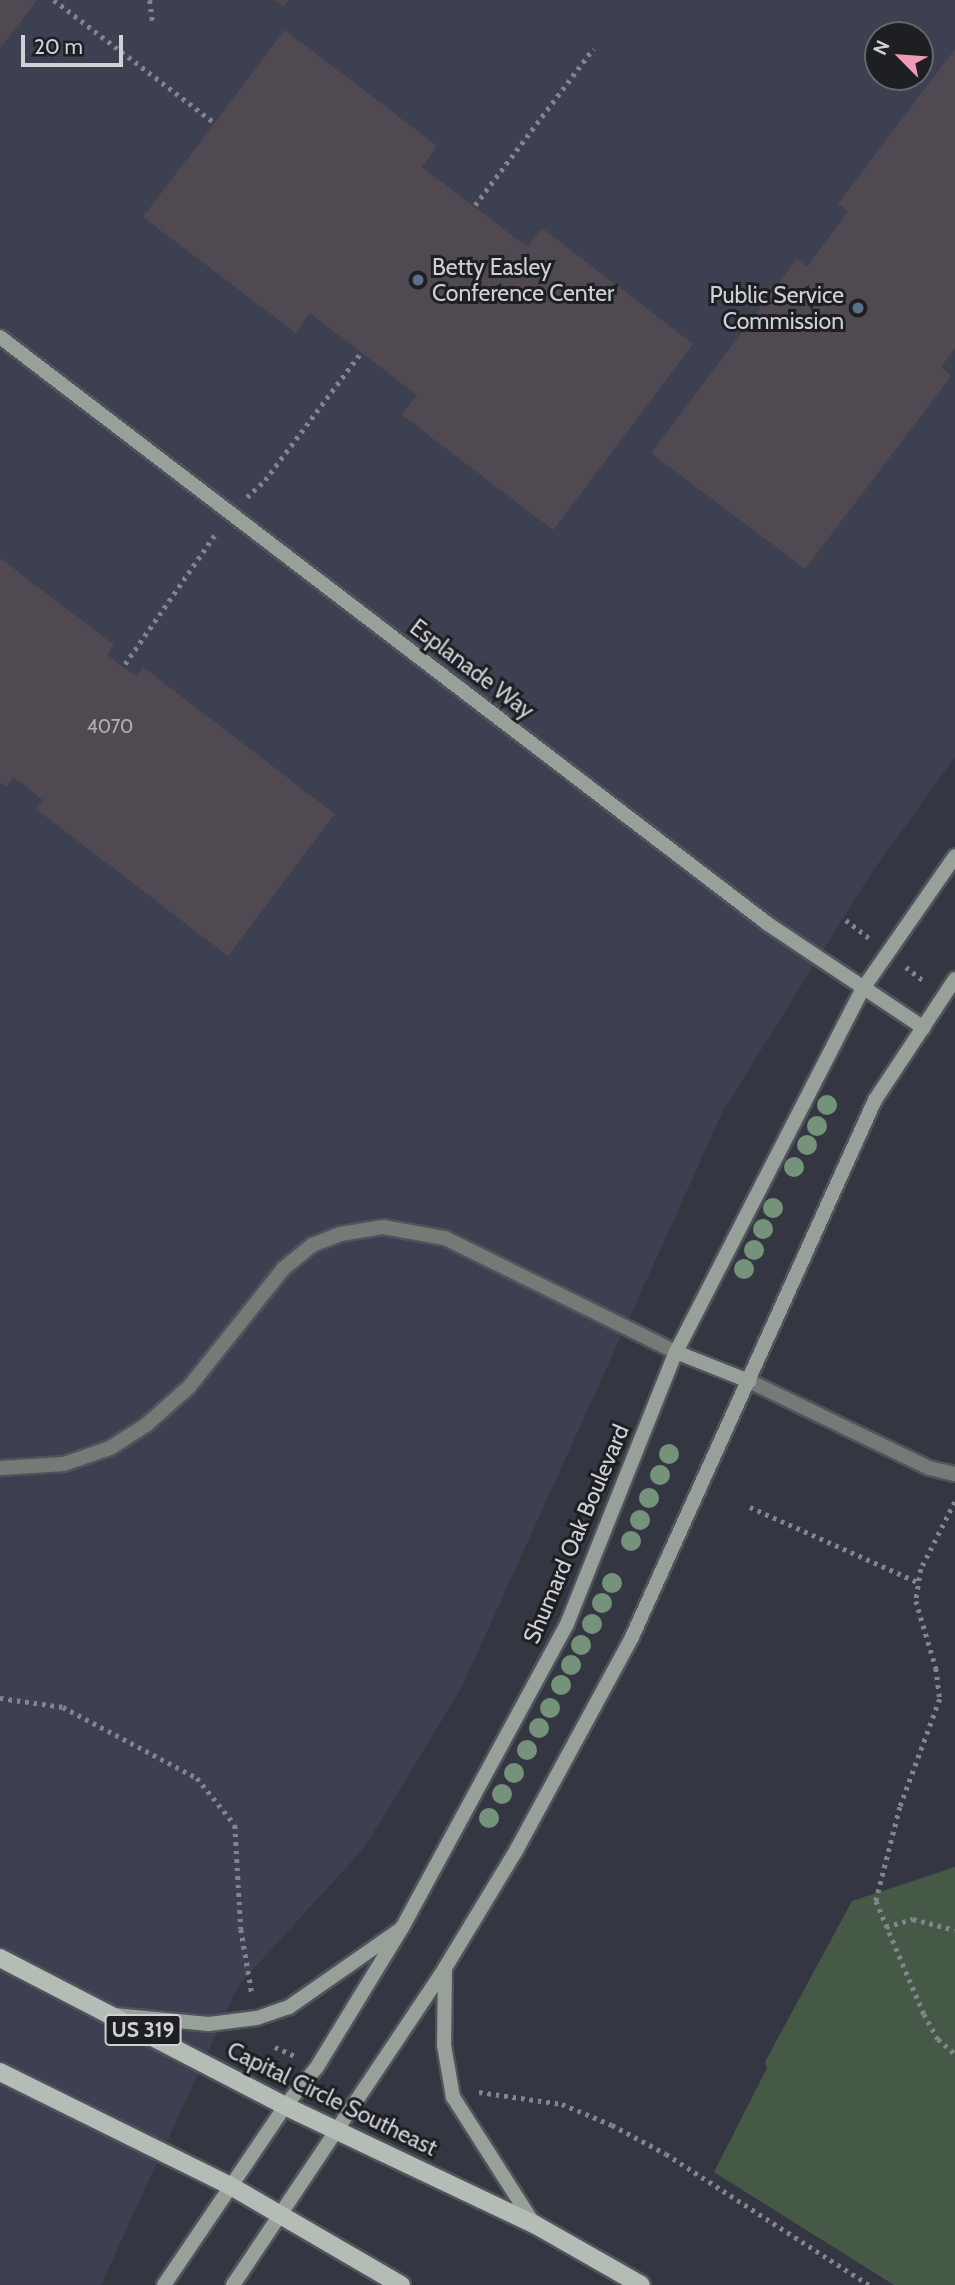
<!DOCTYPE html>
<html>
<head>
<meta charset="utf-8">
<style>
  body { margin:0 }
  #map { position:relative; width:955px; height:2285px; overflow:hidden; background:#343741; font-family:Cabin,sans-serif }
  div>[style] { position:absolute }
  .built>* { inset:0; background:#3c4050 }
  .green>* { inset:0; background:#465946 }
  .building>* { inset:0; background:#514952 }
  .path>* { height:4.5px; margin-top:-2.25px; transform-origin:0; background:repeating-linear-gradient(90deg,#82858d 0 3.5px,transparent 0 8.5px) }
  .roads { filter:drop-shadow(2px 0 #50535c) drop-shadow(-2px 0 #50535c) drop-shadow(0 2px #50535c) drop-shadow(0 -2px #50535c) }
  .lane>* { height:14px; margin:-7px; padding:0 7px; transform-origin:7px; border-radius:7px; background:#767a77 }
  .secondary>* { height:14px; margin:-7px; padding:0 7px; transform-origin:7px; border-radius:7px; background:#98a09a }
  .primary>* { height:18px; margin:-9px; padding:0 9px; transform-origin:9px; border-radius:9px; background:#b3bcb5 }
  .trees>* { width:20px; height:20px; margin:-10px; border-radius:50%; background:#75927b }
  .dots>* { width:19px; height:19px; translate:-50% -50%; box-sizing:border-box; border:4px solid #1d1f23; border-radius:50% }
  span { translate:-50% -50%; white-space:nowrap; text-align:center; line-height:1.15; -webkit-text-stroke:6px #1d1f23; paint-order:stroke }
  .number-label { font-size:19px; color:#b0afb6 }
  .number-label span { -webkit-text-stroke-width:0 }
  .shield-label span { padding:2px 5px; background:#1d1f23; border:2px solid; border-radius:5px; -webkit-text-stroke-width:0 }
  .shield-label { font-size:21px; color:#cfd1d7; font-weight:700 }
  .poi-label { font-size:23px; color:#cfd1d7 }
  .left { translate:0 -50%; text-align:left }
  .right { translate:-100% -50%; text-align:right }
  .street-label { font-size:23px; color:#cfd1d7 }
  .north { position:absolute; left:864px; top:21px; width:70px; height:70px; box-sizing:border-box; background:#1d1f23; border:2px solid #64666b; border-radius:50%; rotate:295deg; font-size:19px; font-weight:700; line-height:28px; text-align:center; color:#cfd1d7 }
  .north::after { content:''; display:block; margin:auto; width:24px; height:32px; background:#f09ab5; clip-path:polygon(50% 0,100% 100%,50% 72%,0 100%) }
  .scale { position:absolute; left:21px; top:35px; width:102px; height:32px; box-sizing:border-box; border:4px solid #cfd1d7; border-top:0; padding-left:9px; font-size:21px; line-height:24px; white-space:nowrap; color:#cfd1d7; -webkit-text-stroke:5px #1d1f23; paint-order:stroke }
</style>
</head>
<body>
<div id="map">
  <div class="built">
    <div style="clip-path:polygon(evenodd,0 0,955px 0,955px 757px,870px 875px,723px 1111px,461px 1689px,364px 1848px,238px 1986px,101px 2285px,0 2285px,0 0,878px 35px,920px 35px,920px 77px,878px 77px,878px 35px)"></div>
  </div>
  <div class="green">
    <div style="clip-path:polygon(955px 1867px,955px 2285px,894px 2285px,714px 2172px,767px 2068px,765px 2062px,852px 1901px)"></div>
  </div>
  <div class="building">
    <div style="clip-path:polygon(0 0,37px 0,0 48px)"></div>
    <div style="clip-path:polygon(275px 0,289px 0,284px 7px)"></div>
    <div style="clip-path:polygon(285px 30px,437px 146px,422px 167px,527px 247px,542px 228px,693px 344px,553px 530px,402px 415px,417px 395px,362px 353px,310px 313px,296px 333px,143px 217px)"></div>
    <div style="clip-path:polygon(955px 49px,955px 348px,941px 367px,951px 376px,805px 569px,651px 453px,797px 259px,807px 267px,848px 211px,838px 204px)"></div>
    <div style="clip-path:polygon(0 558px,114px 645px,107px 655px,123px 667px,136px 676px,143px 667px,335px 814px,228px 956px,36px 809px,43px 800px,13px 777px,6px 787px,0 782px)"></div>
  </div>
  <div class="path">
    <div style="left:54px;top:0;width:203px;rotate:37.4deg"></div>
    <div style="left:150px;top:0;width:25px;rotate:83deg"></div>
    <div style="left:475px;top:205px;width:196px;rotate:-52.9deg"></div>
    <div style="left:247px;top:497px;width:25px;rotate:-43deg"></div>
    <div style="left:265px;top:480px;width:158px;rotate:-53deg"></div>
    <div style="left:125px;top:664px;width:160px;rotate:-55.2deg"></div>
    <div style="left:846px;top:920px;width:29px;rotate:38deg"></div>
    <div style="left:906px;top:967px;width:23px;rotate:38deg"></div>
    <div style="left:955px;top:1502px;width:75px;rotate:116.9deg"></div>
    <div style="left:921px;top:1569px;width:32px;rotate:99deg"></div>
    <div style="left:916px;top:1601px;width:70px;rotate:73.4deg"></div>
    <div style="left:936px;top:1668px;width:31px;rotate:83deg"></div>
    <div style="left:940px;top:1699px;width:115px;rotate:110.3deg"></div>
    <div style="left:900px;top:1807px;width:97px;rotate:104.3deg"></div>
    <div style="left:876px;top:1901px;width:123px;rotate:67deg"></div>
    <div style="left:924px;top:2014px;width:29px;rotate:61deg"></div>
    <div style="left:938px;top:2039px;width:23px;rotate:41deg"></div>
    <div style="left:750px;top:1507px;width:184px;rotate:24.1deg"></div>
    <div style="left:0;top:1698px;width:64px;rotate:8.1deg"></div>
    <div style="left:63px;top:1707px;width:152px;rotate:27.9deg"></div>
    <div style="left:197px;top:1778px;width:60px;rotate:51deg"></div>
    <div style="left:235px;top:1825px;width:104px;rotate:86.7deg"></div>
    <div style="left:241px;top:1929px;width:66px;rotate:80.4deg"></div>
    <div style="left:886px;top:1927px;width:28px;rotate:-17deg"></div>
    <div style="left:913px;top:1919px;width:43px;rotate:14.7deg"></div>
    <div style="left:275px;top:2047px;width:24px;rotate:24deg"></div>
    <div style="left:479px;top:2092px;width:84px;rotate:8.2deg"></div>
    <div style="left:562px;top:2104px;width:54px;rotate:22.8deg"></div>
    <div style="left:612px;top:2125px;width:61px;rotate:28.2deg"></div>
    <div style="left:666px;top:2154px;width:242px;rotate:32.8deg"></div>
  </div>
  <div class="roads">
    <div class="lane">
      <div style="left:749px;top:1381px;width:200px;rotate:25.8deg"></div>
      <div style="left:929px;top:1468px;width:27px;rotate:13deg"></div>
      <div style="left:0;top:1468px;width:64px;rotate:-3.6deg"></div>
      <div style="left:64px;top:1464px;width:49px;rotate:-19.2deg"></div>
      <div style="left:110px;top:1448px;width:43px;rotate:-32.6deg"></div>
      <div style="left:146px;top:1425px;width:57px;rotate:-41.5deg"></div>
      <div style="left:189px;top:1387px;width:152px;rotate:-51.4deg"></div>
      <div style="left:284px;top:1268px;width:36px;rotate:-39deg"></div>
      <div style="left:312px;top:1245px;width:31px;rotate:-21deg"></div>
      <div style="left:341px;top:1234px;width:43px;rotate:-9.5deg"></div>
      <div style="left:383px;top:1227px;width:63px;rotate:10.1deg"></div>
      <div style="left:445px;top:1238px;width:258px;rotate:26.3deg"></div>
    </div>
    <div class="secondary">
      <div style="left:0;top:337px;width:967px;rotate:37.39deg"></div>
      <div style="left:768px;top:924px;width:187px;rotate:33.7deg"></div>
      <div style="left:676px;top:1352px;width:79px;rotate:21.7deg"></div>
      <div style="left:445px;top:1968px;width:77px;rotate:90.7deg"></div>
      <div style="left:444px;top:2045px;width:53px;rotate:80.2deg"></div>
      <div style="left:453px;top:2097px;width:151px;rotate:57.5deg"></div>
      <div style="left:114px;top:2015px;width:95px;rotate:5.4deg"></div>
      <div style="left:209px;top:2024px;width:48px;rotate:-7.1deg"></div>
      <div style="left:257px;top:2018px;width:34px;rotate:-19deg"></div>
      <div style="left:289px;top:2007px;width:133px;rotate:-34.9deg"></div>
      <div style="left:164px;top:2285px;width:216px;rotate:-55.9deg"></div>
      <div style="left:285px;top:2106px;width:50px;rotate:-50.6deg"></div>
      <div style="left:317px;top:2067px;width:163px;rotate:-58.6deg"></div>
      <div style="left:402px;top:1928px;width:346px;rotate:-61.5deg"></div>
      <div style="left:567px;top:1624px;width:293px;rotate:-68.2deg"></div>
      <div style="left:676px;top:1352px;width:407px;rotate:-62.8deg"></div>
      <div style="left:862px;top:990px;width:163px;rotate:-55.2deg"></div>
      <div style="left:233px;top:2285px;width:381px;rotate:-56.2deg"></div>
      <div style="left:445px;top:1968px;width:139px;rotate:-58.8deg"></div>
      <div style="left:517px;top:1849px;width:241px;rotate:-61.5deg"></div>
      <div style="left:632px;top:1637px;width:589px;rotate:-65.65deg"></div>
      <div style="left:875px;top:1100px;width:145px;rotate:-56.5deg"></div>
    </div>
    <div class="primary">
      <div style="left:0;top:1958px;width:321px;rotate:27.4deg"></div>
      <div style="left:285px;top:2106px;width:276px;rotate:25.4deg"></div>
      <div style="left:534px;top:2224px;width:123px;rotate:29.7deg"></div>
      <div style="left:0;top:2072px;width:255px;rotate:26.3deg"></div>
      <div style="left:229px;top:2185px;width:199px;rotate:30.2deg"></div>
    </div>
  </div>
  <div class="trees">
    <div style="left:827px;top:1105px"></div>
    <div style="left:817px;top:1126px"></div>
    <div style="left:807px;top:1145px"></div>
    <div style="left:794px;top:1167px"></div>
    <div style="left:773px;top:1208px"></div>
    <div style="left:763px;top:1229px"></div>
    <div style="left:754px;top:1250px"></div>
    <div style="left:744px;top:1269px"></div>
    <div style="left:669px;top:1454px"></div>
    <div style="left:660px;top:1475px"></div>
    <div style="left:649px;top:1498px"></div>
    <div style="left:640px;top:1520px"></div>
    <div style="left:631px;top:1541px"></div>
    <div style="left:612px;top:1583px"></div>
    <div style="left:602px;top:1603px"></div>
    <div style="left:592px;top:1624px"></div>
    <div style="left:581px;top:1645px"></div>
    <div style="left:571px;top:1665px"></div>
    <div style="left:561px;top:1685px"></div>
    <div style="left:550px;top:1708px"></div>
    <div style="left:539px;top:1728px"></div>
    <div style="left:527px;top:1750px"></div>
    <div style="left:514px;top:1773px"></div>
    <div style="left:502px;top:1794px"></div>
    <div style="left:489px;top:1818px"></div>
  </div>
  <div class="dots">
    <div style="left:418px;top:280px;background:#5c6f8a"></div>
    <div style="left:858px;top:308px;background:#5c6f8a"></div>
  </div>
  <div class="number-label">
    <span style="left:110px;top:727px">4070</span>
  </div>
  <div class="shield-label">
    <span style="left:143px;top:2030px">US 319</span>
  </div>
  <div class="poi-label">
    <span class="left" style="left:432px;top:280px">Betty Easley<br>Conference Center</span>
    <span class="right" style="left:844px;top:308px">Public Service<br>Commission</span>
  </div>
  <div class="street-label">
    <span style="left:472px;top:669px;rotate:37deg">Esplanade Way</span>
    <span style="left:576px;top:1534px;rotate:-67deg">Shumard Oak Boulevard</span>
    <span style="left:332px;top:2099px;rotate:26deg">Capital Circle Southeast</span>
  </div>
  <div class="north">N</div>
  <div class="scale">20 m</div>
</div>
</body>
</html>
